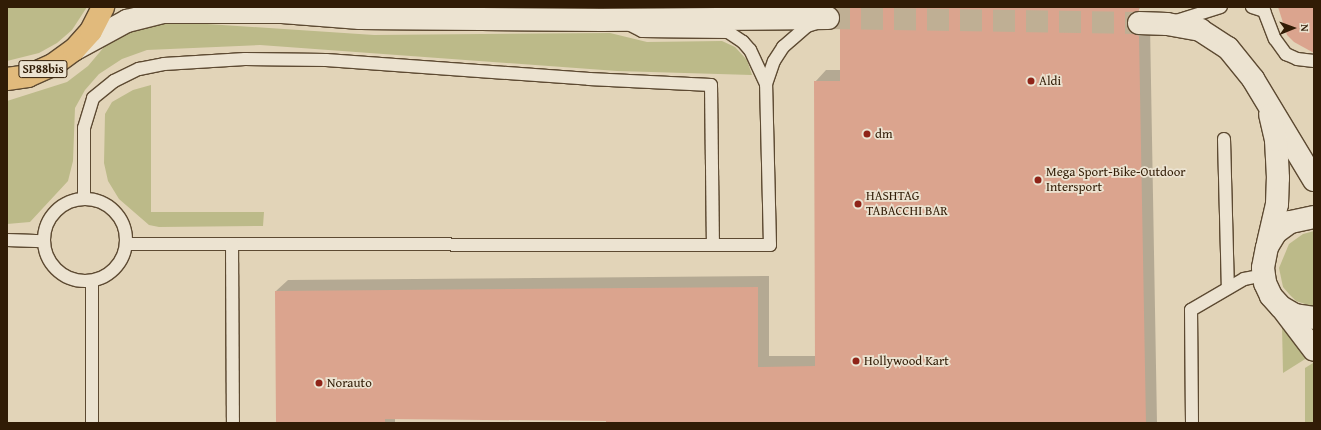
<!DOCTYPE html>
<html>
<head>
<meta charset="utf-8">
<style>
  body { margin:0 }
  #map { position:relative; width:1321px; height:430px; overflow:hidden; background:#e2d4b8; font-family:"Gentium Book Plus",serif }
  div>[style] { position:absolute }
  .green>* { inset:0; background:#bcba89 }
  .shadow>* { inset:0; background:#0003 }
  .building>* { inset:0; background:#dba48e }
  .tertiary-tunnel>* { height:22px; margin-top:-11px; transform-origin:0; background:repeating-linear-gradient(90deg,#bfaf94 0 22px,transparent 0 33px) }
  .roads { filter:drop-shadow(1px 0 #5d4a32) drop-shadow(-1px 0 #5d4a32) drop-shadow(0 1px #5d4a32) drop-shadow(0 -1px #5d4a32) }
  .service>* { height:12px; margin:-6px; padding:0 6px; transform-origin:6px; border-radius:6px; background:#ece3d1 }
  .service>.ring { margin:-6px; padding:0; box-sizing:content-box; background:none; border:12px solid #ece3d1; border-radius:50% }
  .tertiary>* { height:22px; margin:-11px; padding:0 11px; transform-origin:11px; border-radius:11px; background:#ece3d1 }
  .primary>* { height:22px; margin:-11px; padding:0 11px; transform-origin:11px; border-radius:11px; background:#e1ba7c }
  .dots>* { width:11px; height:11px; translate:-50% -50%; box-sizing:border-box; border:2px solid #ece3d1; border-radius:50% }
  span { translate:-50% -50%; white-space:nowrap; text-align:center; line-height:1.15; -webkit-text-stroke:3.5px #ece3d1; paint-order:stroke }
  .shield-label span { padding:1px 3px; background:#ece3d1; border:1px solid; border-radius:3px; -webkit-text-stroke-width:0 }
  .shield-label { font-size:12px; color:#311c06; font-weight:700 }
  .poi-label { font-size:13px; color:#311c06 }
  .left { translate:0 -50%; text-align:left }
  .frame { position:absolute; inset:0; border:8px solid #311c06; pointer-events:none }
  .north { position:absolute; left:1273px; top:8px; width:40px; height:40px; -webkit-text-stroke:3px #ece3d1; paint-order:stroke; rotate:89deg; font-size:11px; font-weight:700; line-height:16px; text-align:center; color:#311c06 }
  .north::after { content:''; display:block; margin:auto; width:14px; height:18px; background:#311c06; clip-path:polygon(50% 0,100% 100%,50% 72%,0 100%) }
</style>
</head>
<body>
<div id="map">
  <div class="green">
    <div style="clip-path:polygon(7px 7px,87px 7px,72px 30px,57px 43px,39px 53px,7px 61px)"></div>
    <div style="clip-path:polygon(162px 23px,192px 23px,374px 35px,610px 33px,647px 42px,722px 41px,735px 47px,747px 60px,752px 75px,617px 71px,260px 45px,147px 50px,122px 59px,99px 74px,85px 90px,75px 108px,73px 161px,68px 181px,30px 222px,7px 224px,7px 101px,67px 82px,88px 66px,115px 34px)"></div>
    <div style="clip-path:polygon(151px 85px,151px 212px,264px 212px,263px 226px,159px 227px,149px 225px,119px 199px,108px 181px,104px 163px,105px 114px,112px 102px,133px 90px)"></div>
    <div style="clip-path:polygon(1314px 231px,1314px 307px,1296px 301px,1289px 294px,1283px 287px,1279px 268px,1289px 244px,1303px 234px)"></div>
    <div style="clip-path:polygon(1282px 325px,1310px 356px,1283px 373px)"></div>
    <div style="clip-path:polygon(1313px 363px,1314px 423px,1305px 423px,1305px 368px)"></div>
  </div>
  <div class="shadow">
    <div style="clip-path:polygon(841px 7px,1141px 7px,1137px 11px,1143px 22px,1150px 24px,1157px 423px,607px 423px,607px 420px,395px 418px,395px 423px,276px 423px,276px 291px,288px 280px,769px 276px,769px 356px,816px 356px,815px 82px,826px 70px,841px 70px)"></div>
  </div>
  <div class="building">
    <div style="clip-path:polygon(840px 7px,1139px 7px,1139px 11px,1129px 16px,1127px 23px,1132px 33px,1139px 36px,1146px 423px,606px 423px,606px 421px,385px 419px,385px 423px,276px 423px,275px 291px,758px 287px,758px 367px,815px 366px,814px 81px,840px 81px)"></div>
    <div style="clip-path:polygon(1278px 7px,1314px 7px,1314px 53px,1294px 42px,1287px 35px)"></div>
  </div>
  <div class="tertiary-tunnel">
    <div style="left:828px;top:18px;width:311px;rotate:0.9deg"></div>
  </div>
  <div class="roads">
    <div class="service">
      <div style="left:1252px;top:7px;width:13px;rotate:18deg"></div>
      <div style="left:1264px;top:11px;width:30px;rotate:69deg"></div>
      <div style="left:1275px;top:39px;width:19px;rotate:54deg"></div>
      <div style="left:1286px;top:54px;width:12px;rotate:24deg"></div>
      <div style="left:1297px;top:59px;width:17px;rotate:7deg"></div>
      <div style="left:1173px;top:22px;width:50px;rotate:-17.4deg"></div>
      <div style="left:766px;top:84px;width:24px;rotate:-71deg"></div>
      <div style="left:774px;top:61px;width:17px;rotate:-57deg"></div>
      <div style="left:783px;top:47px;width:32px;rotate:-41deg"></div>
      <div style="left:807px;top:26px;width:10px;rotate:-17deg"></div>
      <div style="left:1224px;top:139px;width:149px;rotate:88.5deg"></div>
      <div style="left:84px;top:198px;width:70px;rotate:-90deg"></div>
      <div style="left:84px;top:128px;width:31px;rotate:-73deg"></div>
      <div style="left:93px;top:98px;width:27px;rotate:-39deg"></div>
      <div style="left:114px;top:81px;width:28px;rotate:-26deg"></div>
      <div style="left:139px;top:69px;width:25px;rotate:-11deg"></div>
      <div style="left:164px;top:64px;width:81px;rotate:-3.5deg"></div>
      <div style="left:245px;top:59px;width:81px;rotate:0.7deg"></div>
      <div style="left:326px;top:60px;width:264px;rotate:4.1deg"></div>
      <div style="left:589px;top:79px;width:122px;rotate:2.8deg"></div>
      <div style="left:711px;top:85px;width:160px;rotate:89.3deg"></div>
      <div class="ring" style="left:44px;top:199px;width:70px;height:70px"></div>
      <div style="left:7px;top:240px;width:36px;rotate:2deg"></div>
      <div style="left:126px;top:244px;width:644px;rotate:0.09deg"></div>
      <div style="left:770px;top:245px;width:161px;rotate:-91.4deg"></div>
      <div style="left:766px;top:84px;width:38px;rotate:-115deg"></div>
      <div style="left:750px;top:50px;width:11px;rotate:-131deg"></div>
      <div style="left:743px;top:42px;width:18px;rotate:-146deg"></div>
      <div style="left:728px;top:32px;width:86px;rotate:-179.3deg"></div>
      <div style="left:642px;top:31px;width:16px;rotate:-153deg"></div>
      <div style="left:232px;top:244px;width:179px;rotate:89.7deg"></div>
      <div style="left:92px;top:423px;width:142px;rotate:-90deg"></div>
      <div style="left:1192px;top:423px;width:113px;rotate:-90.5deg"></div>
      <div style="left:1191px;top:310px;width:61px;rotate:-30.3deg"></div>
      <div style="left:1244px;top:279px;width:20px;rotate:-11deg"></div>
    </div>
    <div class="tertiary">
      <div style="left:1139px;top:23px;width:28px;rotate:2deg"></div>
      <div style="left:1167px;top:24px;width:34px;rotate:10deg"></div>
      <div style="left:1200px;top:30px;width:33px;rotate:33deg"></div>
      <div style="left:1228px;top:48px;width:40px;rotate:51deg"></div>
      <div style="left:1253px;top:79px;width:118px;rotate:58.9deg"></div>
      <div style="left:77px;top:48px;width:57px;rotate:-28.4deg"></div>
      <div style="left:127px;top:21px;width:38px;rotate:-14deg"></div>
      <div style="left:164px;top:12px;width:118px"></div>
      <div style="left:282px;top:12px;width:78px;rotate:4.4deg"></div>
      <div style="left:360px;top:18px;width:241px;rotate:0.5deg"></div>
      <div style="left:601px;top:20px;width:227px;rotate:-0.5deg"></div>
      <div style="left:1314px;top:217px;width:25px;rotate:168deg"></div>
      <div style="left:1290px;top:222px;width:17px;rotate:144deg"></div>
      <div style="left:1276px;top:232px;width:17px;rotate:121deg"></div>
      <div style="left:1267px;top:247px;width:21px;rotate:101deg"></div>
      <div style="left:1263px;top:268px;width:15px;rotate:82deg"></div>
      <div style="left:1265px;top:283px;width:14px;rotate:65deg"></div>
      <div style="left:1271px;top:296px;width:15px;rotate:48deg"></div>
      <div style="left:1281px;top:307px;width:16px;rotate:30deg"></div>
      <div style="left:1295px;top:315px;width:19px;rotate:9deg"></div>
      <div style="left:1268px;top:243px;width:40px;rotate:-77deg"></div>
      <div style="left:1277px;top:204px;width:26px;rotate:-88deg"></div>
      <div style="left:1278px;top:178px;width:38px;rotate:-93deg"></div>
      <div style="left:1276px;top:140px;width:26px;rotate:-103deg"></div>
      <div style="left:1283px;top:309px;width:51px;rotate:52.9deg"></div>
    </div>
    <div class="primary">
      <div style="left:7px;top:79px;width:21px;rotate:-8deg"></div>
      <div style="left:28px;top:76px;width:27px;rotate:-24deg"></div>
      <div style="left:53px;top:65px;width:26px;rotate:-36deg"></div>
      <div style="left:74px;top:50px;width:25px;rotate:-48deg"></div>
      <div style="left:91px;top:31px;width:27px;rotate:-63deg"></div>
    </div>
  </div>
  <div class="dots">
    <div style="left:1031px;top:81px;background:#8f2418"></div>
    <div style="left:867px;top:134px;background:#8f2418"></div>
    <div style="left:1038px;top:180px;background:#8f2418"></div>
    <div style="left:858px;top:204px;background:#8f2418"></div>
    <div style="left:856px;top:361px;background:#8f2418"></div>
    <div style="left:319px;top:383px;background:#8f2418"></div>
  </div>
  <div class="shield-label">
    <span style="left:43px;top:69px">SP88bis</span>
  </div>
  <div class="poi-label">
    <span class="left" style="left:1039px;top:81px">Aldi</span>
    <span class="left" style="left:875px;top:134px">dm</span>
    <span class="left" style="left:1046px;top:180px">Mega Sport-Bike-Outdoor<br>Intersport</span>
    <span class="left" style="left:866px;top:204px">HASHTAG<br>TABACCHI BAR</span>
    <span class="left" style="left:864px;top:361px">Hollywood Kart</span>
    <span class="left" style="left:327px;top:383px">Norauto</span>
  </div>
  <div class="frame"></div>
  <div class="north">N</div>
</div>
</body>
</html>
